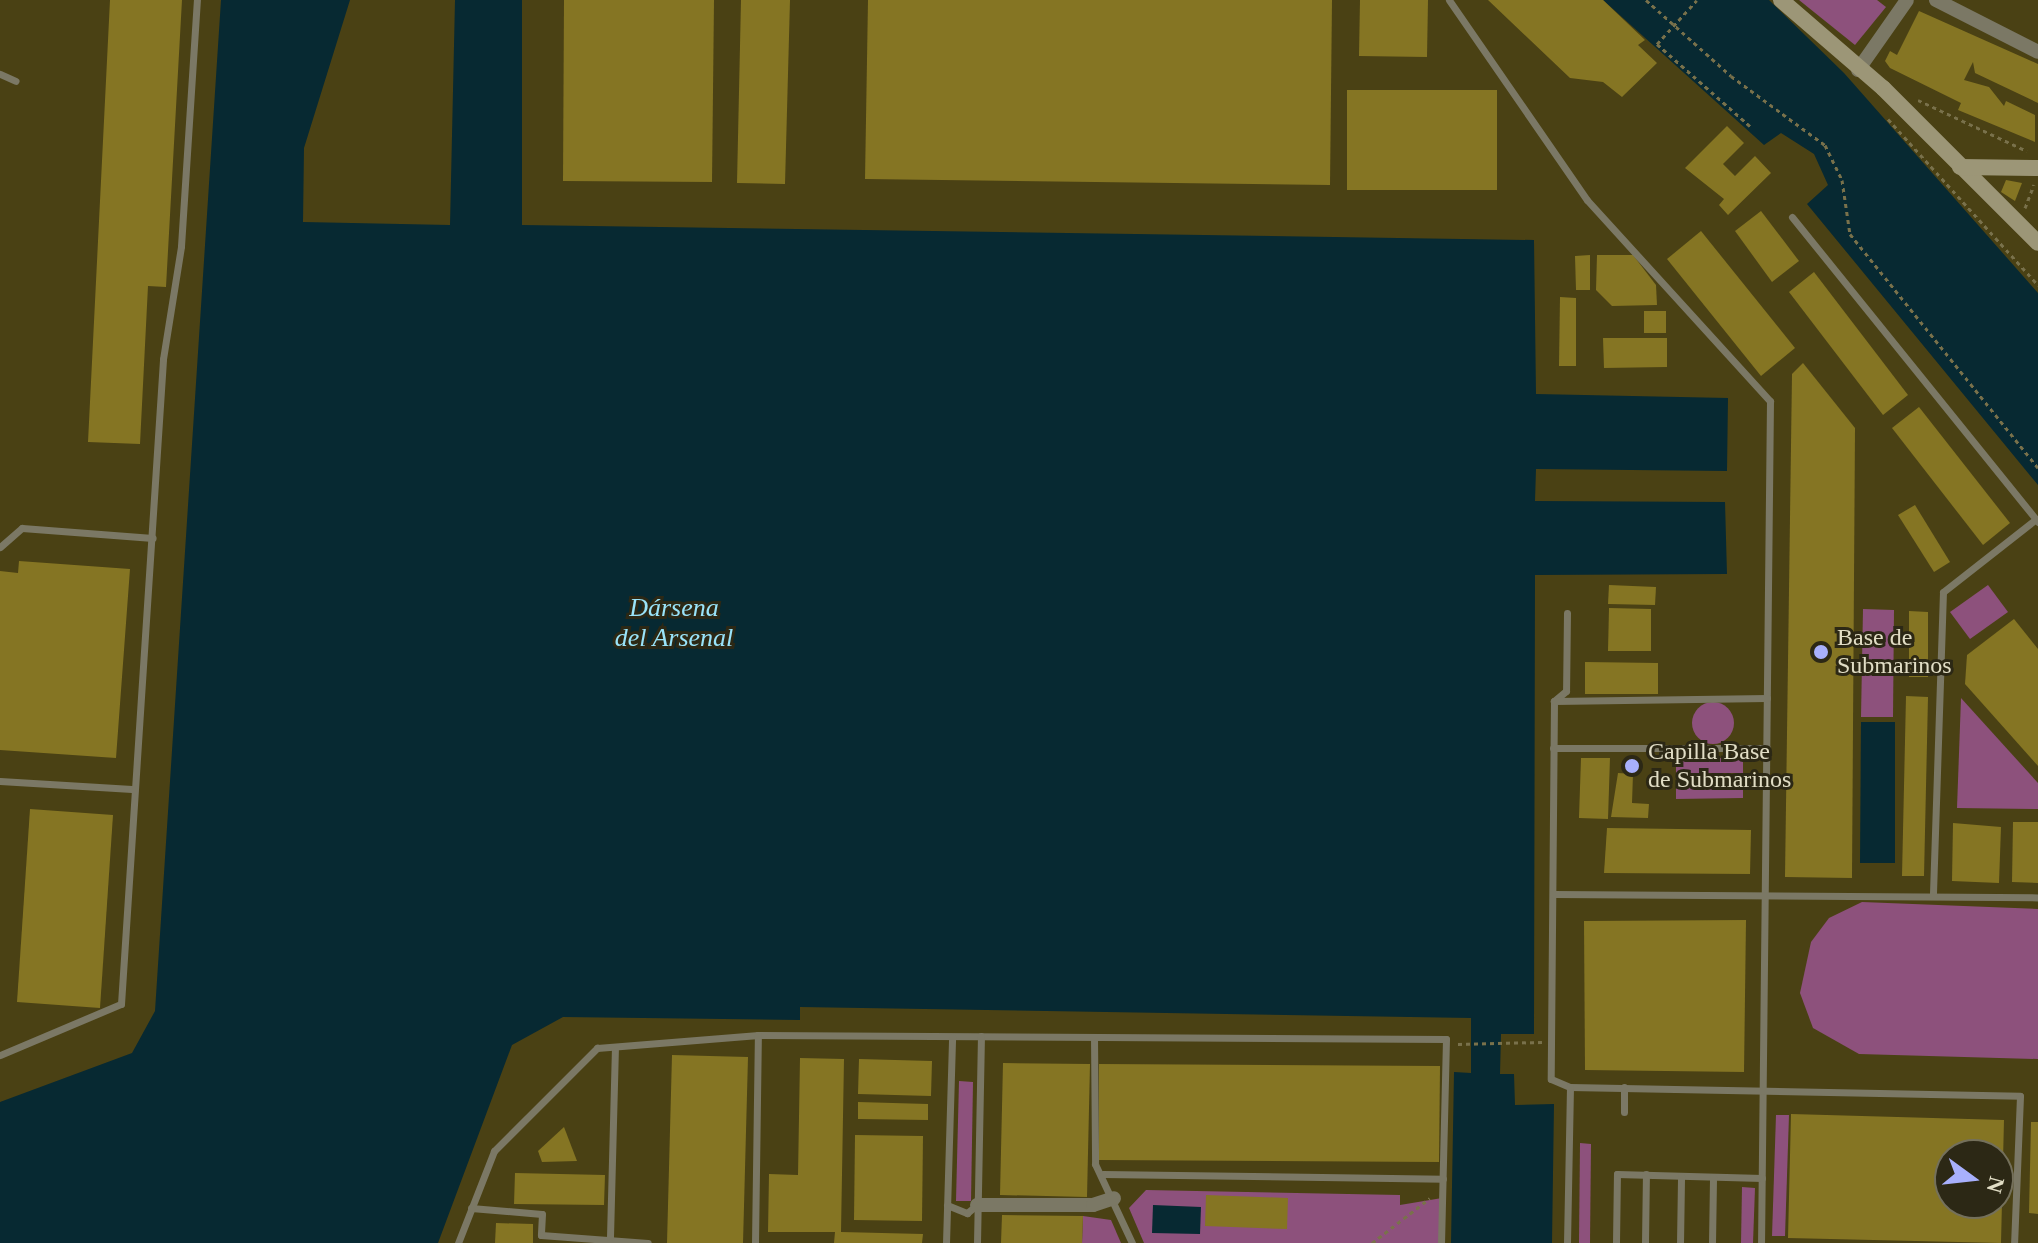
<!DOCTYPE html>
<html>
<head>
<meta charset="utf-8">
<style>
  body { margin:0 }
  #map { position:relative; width:2038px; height:1243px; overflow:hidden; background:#4a4114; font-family:"Times New Roman",serif }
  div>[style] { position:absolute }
  .green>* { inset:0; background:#8d517c }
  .round { border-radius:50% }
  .water>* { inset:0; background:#072932 }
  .building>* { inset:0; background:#857523 }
  .path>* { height:3px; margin-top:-1.5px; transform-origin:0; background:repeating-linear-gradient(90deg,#79714b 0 4px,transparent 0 8px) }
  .lane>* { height:7px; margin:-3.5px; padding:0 3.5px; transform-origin:3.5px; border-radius:3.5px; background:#7b7865 }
  .street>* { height:14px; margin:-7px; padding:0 7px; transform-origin:7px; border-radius:7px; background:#7b7865 }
  .secondary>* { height:16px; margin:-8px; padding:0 8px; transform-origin:8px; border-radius:8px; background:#9c9677 }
  .path-bridge>* { height:3px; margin-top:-1.5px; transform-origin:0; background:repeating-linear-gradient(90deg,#79714b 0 4px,transparent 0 8px) }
  .dots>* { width:22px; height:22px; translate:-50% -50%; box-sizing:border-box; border:4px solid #2c2815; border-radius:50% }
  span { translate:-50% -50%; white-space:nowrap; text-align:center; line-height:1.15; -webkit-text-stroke:6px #2c2815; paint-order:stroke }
  .poi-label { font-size:24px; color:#e1ddc5 }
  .left { translate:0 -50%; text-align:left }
  .water-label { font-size:26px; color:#99e3f9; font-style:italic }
  .north { position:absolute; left:1934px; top:1139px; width:80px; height:80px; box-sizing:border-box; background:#2c2815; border:2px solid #74705b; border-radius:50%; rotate:105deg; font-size:22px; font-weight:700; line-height:32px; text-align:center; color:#e1ddc5 }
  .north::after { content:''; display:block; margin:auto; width:28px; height:36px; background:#a8b0fc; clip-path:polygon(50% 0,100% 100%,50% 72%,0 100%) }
</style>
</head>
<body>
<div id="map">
  <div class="green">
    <div style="clip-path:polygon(1799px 0,1877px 0,1886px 7px,1855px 45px)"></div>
    <div style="clip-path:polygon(1988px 585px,2008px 612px,1970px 639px,1950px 612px)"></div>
    <div style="clip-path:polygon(1863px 609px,1894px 610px,1893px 717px,1861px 717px)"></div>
    <div style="clip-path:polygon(1961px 698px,2038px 783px,2038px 809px,1957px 808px)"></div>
    <div class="round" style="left:1692px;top:702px;width:42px;height:42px"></div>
    <div style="clip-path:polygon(1676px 758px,1743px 758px,1743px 773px,1676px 773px)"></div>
    <div style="clip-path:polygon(1676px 784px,1743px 784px,1743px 798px,1676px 799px)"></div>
    <div style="clip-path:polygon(1862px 902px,2038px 909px,2038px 1059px,1859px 1054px,1813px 1028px,1800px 993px,1811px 942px,1829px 918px)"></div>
    <div style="clip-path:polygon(959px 1081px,973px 1082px,971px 1201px,956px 1201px)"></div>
    <div style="clip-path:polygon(1776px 1115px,1789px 1115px,1785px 1236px,1772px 1236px)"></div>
    <div style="clip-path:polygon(1580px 1143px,1591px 1144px,1590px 1243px,1579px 1243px)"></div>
    <div style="clip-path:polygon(1742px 1187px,1755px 1188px,1753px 1243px,1741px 1243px)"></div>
    <div style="clip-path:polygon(1146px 1190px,1400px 1195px,1400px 1205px,1442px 1198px,1441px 1243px,1144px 1243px,1129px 1208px)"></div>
    <div style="clip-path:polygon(1083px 1216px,1111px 1220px,1121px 1243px,1082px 1243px)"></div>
  </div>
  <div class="water">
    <div style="clip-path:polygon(221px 0,350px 0,304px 148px,303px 222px,450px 225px,455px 0,522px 0,522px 225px,1534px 240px,1536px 394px,1728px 398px,1727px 471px,1536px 469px,1535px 501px,1725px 502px,1727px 574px,1535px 575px,1534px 1034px,1501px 1034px,1500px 1074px,1514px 1074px,1515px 1105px,1554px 1104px,1552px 1243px,1451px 1243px,1454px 1072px,1471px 1073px,1471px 1018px,800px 1007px,800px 1020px,563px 1017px,512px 1045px,438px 1243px,0 1243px,0 1102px,132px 1053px,155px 1011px)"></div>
    <div style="clip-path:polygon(1603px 0,1769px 0,1844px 73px,2038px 293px,2038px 485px,1807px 204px,1828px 185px,1814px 154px,1781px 133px,1764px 145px)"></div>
    <div style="clip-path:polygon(1861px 722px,1895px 722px,1895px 863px,1860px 863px)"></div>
    <div style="clip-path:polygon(1153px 1205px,1201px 1207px,1200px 1234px,1152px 1233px)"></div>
  </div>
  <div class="building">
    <div style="clip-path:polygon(110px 0,182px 0,166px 287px,148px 286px,140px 444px,88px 442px)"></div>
    <div style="clip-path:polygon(564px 0,714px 0,712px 182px,563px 181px)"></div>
    <div style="clip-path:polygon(741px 0,790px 0,785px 184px,737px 183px)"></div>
    <div style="clip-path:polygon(868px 0,1332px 0,1330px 185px,865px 179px)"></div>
    <div style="clip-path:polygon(1360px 0,1428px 0,1427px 57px,1359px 56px)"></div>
    <div style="clip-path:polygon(1488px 0,1603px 0,1645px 40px,1638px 45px,1657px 63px,1622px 97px,1603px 82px,1570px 78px)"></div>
    <div style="clip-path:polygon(1919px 11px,2038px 64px,2038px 103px,1975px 73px,1973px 62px,1964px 80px,1989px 87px,2004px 106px,2006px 101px,2035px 115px,2035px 142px,1958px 110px,1961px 103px,1890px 68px,1885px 61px,1890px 51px,1897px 55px)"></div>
    <div style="clip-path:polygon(1347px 90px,1497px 90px,1497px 190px,1347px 190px)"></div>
    <div style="clip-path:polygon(1727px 126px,1744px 143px,1723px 164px,1735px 176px,1755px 156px,1771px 173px,1728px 215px,1719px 205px,1724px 199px,1685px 168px)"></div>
    <div style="clip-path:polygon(2006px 180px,2022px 183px,2015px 201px,2001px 192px)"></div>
    <div style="clip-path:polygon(1761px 211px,1799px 261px,1772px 282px,1735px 231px)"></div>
    <div style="clip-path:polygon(1701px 231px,1795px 348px,1761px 376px,1667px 259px)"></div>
    <div style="clip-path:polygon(1590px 255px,1590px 290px,1576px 290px,1575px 256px)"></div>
    <div style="clip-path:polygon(1597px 255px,1633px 255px,1656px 285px,1657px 305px,1612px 306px,1596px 290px)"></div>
    <div style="clip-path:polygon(1814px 272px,1908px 395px,1883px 415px,1789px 292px)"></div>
    <div style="clip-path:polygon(1560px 297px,1576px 298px,1576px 366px,1559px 366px)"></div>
    <div style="clip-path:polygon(1644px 311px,1666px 311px,1666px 333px,1644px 333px)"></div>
    <div style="clip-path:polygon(1603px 338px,1667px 338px,1667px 367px,1604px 368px)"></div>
    <div style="clip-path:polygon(1803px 363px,1855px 428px,1852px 878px,1785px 877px,1792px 374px)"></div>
    <div style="clip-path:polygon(1919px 407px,2010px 523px,1983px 545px,1892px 428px)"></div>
    <div style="clip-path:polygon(1915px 505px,1950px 562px,1934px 572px,1898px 515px)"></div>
    <div style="clip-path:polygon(19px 561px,130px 569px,116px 758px,0 750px,0 571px,18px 573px)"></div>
    <div style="clip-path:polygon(1609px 585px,1656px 587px,1655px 605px,1608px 604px)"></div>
    <div style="clip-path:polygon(1609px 608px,1651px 609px,1651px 651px,1608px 651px)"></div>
    <div style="clip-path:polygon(1909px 611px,1928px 612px,1928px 677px,1909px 677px)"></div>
    <div style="clip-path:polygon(2014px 619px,2038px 649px,2038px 766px,1965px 684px,1967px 655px)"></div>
    <div style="clip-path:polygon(1585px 662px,1658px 663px,1658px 694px,1585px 694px)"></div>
    <div style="clip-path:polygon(1906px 696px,1928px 697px,1924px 876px,1902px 876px)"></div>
    <div style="clip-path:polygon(1581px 758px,1610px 758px,1608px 819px,1579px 818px)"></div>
    <div style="clip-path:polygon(1618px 773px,1633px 774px,1632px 803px,1649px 804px,1648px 818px,1611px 817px)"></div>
    <div style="clip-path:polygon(30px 809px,113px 815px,100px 1008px,17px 1002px)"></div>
    <div style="clip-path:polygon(2013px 822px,2038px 822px,2038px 883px,2012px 882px)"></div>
    <div style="clip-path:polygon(1953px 823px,2001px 827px,1999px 883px,1952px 881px)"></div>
    <div style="clip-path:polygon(1607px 828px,1751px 830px,1750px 874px,1604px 873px)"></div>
    <div style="clip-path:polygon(1746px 920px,1744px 1072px,1585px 1070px,1584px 921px)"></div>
    <div style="clip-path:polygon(672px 1055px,748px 1057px,743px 1243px,667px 1243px)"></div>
    <div style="clip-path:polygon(800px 1058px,844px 1059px,841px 1232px,923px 1234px,922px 1243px,834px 1243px,835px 1232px,768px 1232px,769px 1174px,798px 1175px)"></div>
    <div style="clip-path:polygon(859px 1059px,932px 1061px,931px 1096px,858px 1094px)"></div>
    <div style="clip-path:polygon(1003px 1063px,1090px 1064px,1087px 1197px,1000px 1195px)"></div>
    <div style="clip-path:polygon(1099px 1064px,1440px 1066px,1439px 1162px,1099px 1160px)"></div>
    <div style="clip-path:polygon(858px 1102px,928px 1104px,928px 1120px,858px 1119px)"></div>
    <div style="clip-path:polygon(evenodd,1791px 1114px,2004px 1120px,2001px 1243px,1788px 1238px,1791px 1114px,1950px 1155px,1998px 1155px,1998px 1203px,1950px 1203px,1950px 1155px)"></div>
    <div style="clip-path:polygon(2031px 1122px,2038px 1122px,2038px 1214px,2029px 1213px)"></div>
    <div style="clip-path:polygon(564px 1127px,577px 1161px,542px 1162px,538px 1151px)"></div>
    <div style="clip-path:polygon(855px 1135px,923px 1136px,922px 1221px,854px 1220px)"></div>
    <div style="clip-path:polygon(515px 1173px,605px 1175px,604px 1205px,514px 1204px)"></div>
    <div style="clip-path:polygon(1206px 1195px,1288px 1198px,1287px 1229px,1205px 1226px)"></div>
    <div style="clip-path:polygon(1002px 1215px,1083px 1216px,1082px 1243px,1001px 1243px)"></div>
    <div style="clip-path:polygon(496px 1223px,533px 1224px,533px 1243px,495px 1243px)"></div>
  </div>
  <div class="path">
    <div style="left:1646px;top:0;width:114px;rotate:41.8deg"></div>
    <div style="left:1731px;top:76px;width:117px;rotate:36.3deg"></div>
    <div style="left:1825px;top:145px;width:39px;rotate:64deg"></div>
    <div style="left:1842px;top:180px;width:55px;rotate:81.6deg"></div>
    <div style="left:1850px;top:234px;width:300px;rotate:51.2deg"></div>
    <div style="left:1657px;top:44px;width:124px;rotate:41.4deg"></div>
    <div style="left:1918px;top:100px;width:120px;rotate:25.1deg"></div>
    <div style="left:1888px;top:119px;width:224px;rotate:47.9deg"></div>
    <div style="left:2025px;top:208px;width:25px;rotate:-69deg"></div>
    <div style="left:1458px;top:1044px;width:84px;rotate:-1.4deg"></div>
    <div style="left:1372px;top:1243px;width:73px;rotate:-37.8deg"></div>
  </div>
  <div class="lane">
    <div style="left:1449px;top:0;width:243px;rotate:55.4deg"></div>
    <div style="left:1587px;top:200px;width:272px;rotate:47.7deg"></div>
    <div style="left:1770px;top:401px;width:842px;rotate:90.61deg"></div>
    <div style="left:0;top:74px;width:17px;rotate:24deg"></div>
    <div style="left:1792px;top:217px;width:392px;rotate:51.1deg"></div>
    <div style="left:0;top:547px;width:29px;rotate:-41deg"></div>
    <div style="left:22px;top:528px;width:131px;rotate:4.4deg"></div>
    <div style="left:1567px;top:613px;width:78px;rotate:90.7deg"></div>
    <div style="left:1566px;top:691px;width:16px;rotate:140deg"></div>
    <div style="left:1554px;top:701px;width:378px;rotate:90.5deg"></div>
    <div style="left:1551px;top:1079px;width:21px;rotate:23deg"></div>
    <div style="left:1570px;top:1087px;width:450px;rotate:1.1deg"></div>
    <div style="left:2020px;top:1096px;width:147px;rotate:92.3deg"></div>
    <div style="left:1554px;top:701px;width:213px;rotate:-0.8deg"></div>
    <div style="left:1553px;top:748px;width:214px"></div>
    <div style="left:0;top:781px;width:132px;rotate:3.5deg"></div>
    <div style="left:1933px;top:893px;width:301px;rotate:-88.1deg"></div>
    <div style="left:1943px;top:592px;width:118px;rotate:-38.1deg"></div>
    <div style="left:1553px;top:894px;width:485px;rotate:0.4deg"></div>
    <div style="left:1094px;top:1037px;width:127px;rotate:89.5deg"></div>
    <div style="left:1095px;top:1164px;width:87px;rotate:64.9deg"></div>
    <div style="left:0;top:1055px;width:131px;rotate:-22.9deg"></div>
    <div style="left:121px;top:1004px;width:646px;rotate:-86.27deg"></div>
    <div style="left:163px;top:359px;width:114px;rotate:-80.9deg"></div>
    <div style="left:181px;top:246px;width:247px;rotate:-86.3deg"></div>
    <div style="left:1624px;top:1087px;width:25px;rotate:90deg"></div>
    <div style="left:1103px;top:1174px;width:340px;rotate:0.8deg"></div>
    <div style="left:947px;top:1205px;width:22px;rotate:22deg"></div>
    <div style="left:967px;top:1213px;width:13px;rotate:-39deg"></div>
    <div style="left:471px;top:1208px;width:71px;rotate:4.8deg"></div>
    <div style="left:542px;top:1214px;width:21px;rotate:93deg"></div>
    <div style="left:541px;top:1235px;width:107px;rotate:4.3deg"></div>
    <div style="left:610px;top:1237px;width:190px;rotate:-88.5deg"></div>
    <div style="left:458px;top:1243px;width:99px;rotate:-68.6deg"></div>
    <div style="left:494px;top:1151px;width:146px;rotate:-45deg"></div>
    <div style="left:597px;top:1048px;width:162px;rotate:-4.6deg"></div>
    <div style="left:758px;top:1035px;width:688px;rotate:0.33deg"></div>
    <div style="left:1446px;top:1039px;width:204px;rotate:91.4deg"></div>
    <div style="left:755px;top:1243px;width:208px;rotate:-89.2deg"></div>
    <div style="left:946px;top:1243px;width:206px;rotate:-88.3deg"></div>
    <div style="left:977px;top:1243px;width:207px;rotate:-88.9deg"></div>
    <div style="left:1567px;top:1243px;width:156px;rotate:-88.9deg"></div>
    <div style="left:1616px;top:1243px;width:69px;rotate:-89.2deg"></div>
    <div style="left:1617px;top:1174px;width:145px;rotate:1.6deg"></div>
    <div style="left:1645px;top:1243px;width:69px;rotate:-89.2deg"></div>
    <div style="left:1680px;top:1243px;width:67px;rotate:-89.1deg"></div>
    <div style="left:1712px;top:1243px;width:66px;rotate:-89.1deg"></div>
  </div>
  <div class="street">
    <div style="left:1936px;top:0;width:114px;rotate:27deg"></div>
    <div style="left:1858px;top:70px;width:85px;rotate:-55deg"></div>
    <div style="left:977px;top:1205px;width:116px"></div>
    <div style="left:1093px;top:1205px;width:22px;rotate:-18deg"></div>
  </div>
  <div class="secondary">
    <div style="left:1781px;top:0;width:135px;rotate:40.8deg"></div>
    <div style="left:1883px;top:88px;width:219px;rotate:45deg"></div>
    <div style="left:1960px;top:167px;width:78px;rotate:0.7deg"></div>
  </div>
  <div class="path-bridge">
    <div style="left:1657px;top:44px;width:59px;rotate:-47.7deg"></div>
  </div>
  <div class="dots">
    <div style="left:1821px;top:652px;background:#a8b0fc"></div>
    <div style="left:1632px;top:766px;background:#a8b0fc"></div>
  </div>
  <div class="poi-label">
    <span class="left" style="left:1837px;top:652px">Base de<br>Submarinos</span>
    <span class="left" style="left:1648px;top:766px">Capilla Base<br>de Submarinos</span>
  </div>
  <div class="water-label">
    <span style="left:674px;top:623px">Dársena<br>del Arsenal</span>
  </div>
  <div class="north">N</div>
</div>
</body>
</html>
